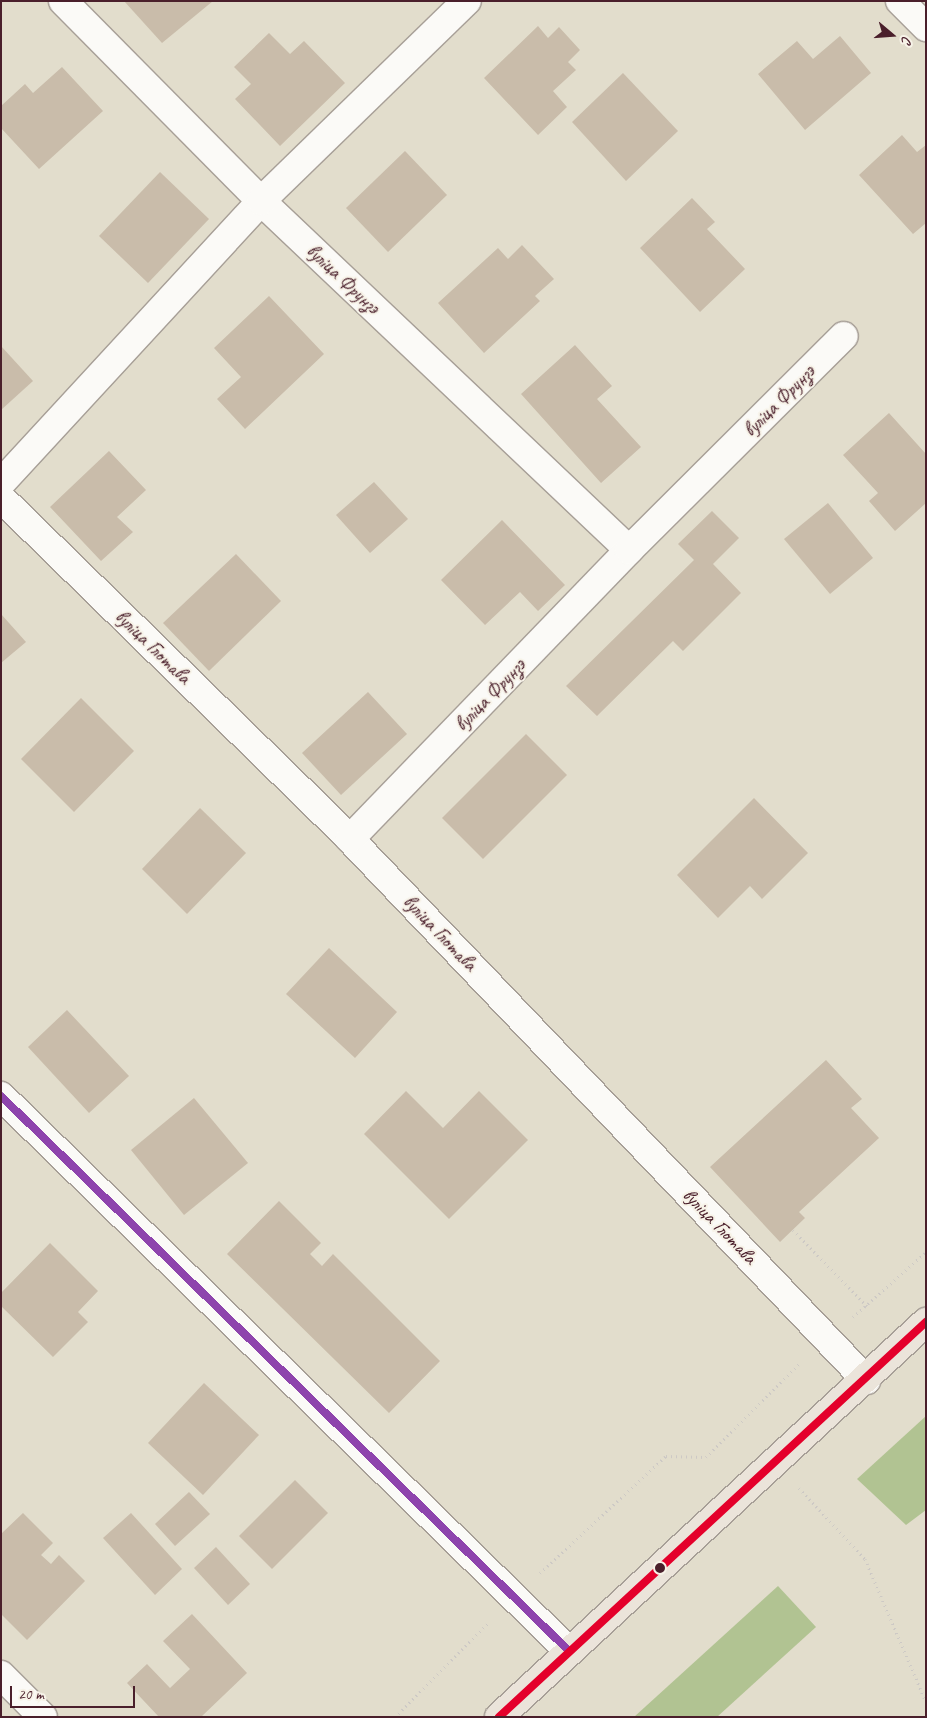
<!DOCTYPE html>
<html>
<head>
<meta charset="utf-8">
<style>
  body { margin:0 }
  #map { position:relative; width:927px; height:1718px; overflow:hidden; background:#e2ddcc; font-family:Caveat,sans-serif }
  div>[style] { position:absolute }
  .forest>* { inset:0; background:#b1c392 }
  .building>* { inset:0; background:#c9bcaa }
  .path>* { height:3px; margin-top:-1.5px; transform-origin:0; background:repeating-linear-gradient(90deg,#cdc9c5 0 1px,transparent 0 5px) }
  .roads { filter:drop-shadow(1px 0 #a79f97) drop-shadow(-1px 0 #a79f97) drop-shadow(0 1px #a79f97) drop-shadow(0 -1px #a79f97) }
  .street>* { height:28px; margin:-14px; padding:0 14px; transform-origin:14px; border-radius:14px; background:#fbfaf7 }
  .primary>* { height:28px; margin:-14px; padding:0 14px; transform-origin:14px; border-radius:14px; background:#ebe4da }
  .bus-1>* { height:8px; margin:-4px; padding:0 4px; transform-origin:4px; border-radius:4px; background:#8e44ad }
  .bus-2>* { height:8px; margin:-4px; padding:0 4px; transform-origin:4px; border-radius:4px; background:#e4002b }
  .dots>* { width:14px; height:14px; translate:-50% -50%; box-sizing:border-box; border:2px solid #f7f3e8; border-radius:50% }
  span { translate:-50% -50%; white-space:nowrap; text-align:center; line-height:1.15; -webkit-text-stroke:4px #f7f3e8; paint-order:stroke }
  .street-label { font-size:20px; color:#4a1f2b }
  .frame { position:absolute; inset:0; border:2px solid #4a1f2b; pointer-events:none }
  .north { position:absolute; left:867px; top:10px; width:50px; height:50px; -webkit-text-stroke:4px #f7f3e8; paint-order:stroke; rotate:108deg; font-size:14px; font-weight:700; line-height:20px; text-align:center; color:#4a1f2b }
  .north::after { content:''; display:block; margin:auto; width:18px; height:22px; background:#4a1f2b; clip-path:polygon(50% 0,100% 100%,50% 72%,0 100%) }
  .scale { position:absolute; left:10px; top:1686px; width:125px; height:22px; box-sizing:border-box; border:2px solid #4a1f2b; border-top:0; padding-left:6px; font-size:15px; line-height:18px; white-space:nowrap; color:#4a1f2b; -webkit-text-stroke:4px #f7f3e8; paint-order:stroke }
</style>
</head>
<body>
<div id="map">
  <div class="forest">
    <div style="clip-path:polygon(926px 1416px,926px 1510px,906px 1525px,857px 1479px)"></div>
    <div style="clip-path:polygon(778px 1586px,816px 1627px,717px 1717px,634px 1717px)"></div>
  </div>
  <div class="building">
    <div style="clip-path:polygon(124px 1px,213px 1px,162px 43px)"></div>
    <div style="clip-path:polygon(538px 26px,548px 38px,559px 27px,580px 50px,568px 62px,576px 70px,553px 91px,567px 107px,538px 135px,484px 78px)"></div>
    <div style="clip-path:polygon(269px 33px,290px 54px,304px 41px,345px 83px,280px 146px,235px 99px,251px 84px,234px 67px)"></div>
    <div style="clip-path:polygon(840px 36px,871px 73px,805px 130px,758px 74px,797px 41px,813px 59px)"></div>
    <div style="clip-path:polygon(62px 67px,103px 111px,39px 169px,1px 128px,1px 106px,25px 84px,33px 93px)"></div>
    <div style="clip-path:polygon(623px 73px,678px 131px,626px 181px,572px 122px)"></div>
    <div style="clip-path:polygon(902px 135px,917px 152px,926px 145px,926px 223px,913px 234px,859px 175px)"></div>
    <div style="clip-path:polygon(405px 151px,447px 195px,388px 252px,346px 208px)"></div>
    <div style="clip-path:polygon(160px 172px,209px 219px,148px 283px,99px 236px)"></div>
    <div style="clip-path:polygon(692px 198px,715px 222px,707px 229px,745px 269px,700px 312px,640px 248px)"></div>
    <div style="clip-path:polygon(522px 245px,554px 279px,535px 296px,540px 301px,484px 353px,438px 303px,498px 248px,508px 259px)"></div>
    <div style="clip-path:polygon(269px 296px,324px 354px,245px 429px,217px 399px,241px 377px,214px 348px)"></div>
    <div style="clip-path:polygon(575px 345px,612px 386px,597px 399px,641px 447px,601px 483px,521px 394px)"></div>
    <div style="clip-path:polygon(1px 346px,33px 381px,1px 410px)"></div>
    <div style="clip-path:polygon(889px 413px,926px 454px,926px 503px,895px 531px,869px 501px,878px 493px,843px 455px)"></div>
    <div style="clip-path:polygon(109px 451px,146px 490px,117px 517px,133px 532px,101px 561px,50px 507px)"></div>
    <div style="clip-path:polygon(374px 482px,408px 519px,370px 553px,336px 515px)"></div>
    <div style="clip-path:polygon(828px 503px,873px 558px,830px 594px,784px 539px)"></div>
    <div style="clip-path:polygon(712px 511px,739px 538px,713px 564px,741px 593px,683px 651px,673px 641px,597px 716px,566px 686px,694px 560px,678px 544px)"></div>
    <div style="clip-path:polygon(502px 520px,565px 585px,538px 611px,520px 592px,485px 625px,441px 580px)"></div>
    <div style="clip-path:polygon(236px 554px,281px 601px,209px 671px,163px 623px)"></div>
    <div style="clip-path:polygon(1px 614px,26px 642px,1px 663px)"></div>
    <div style="clip-path:polygon(368px 692px,407px 734px,341px 795px,302px 753px)"></div>
    <div style="clip-path:polygon(81px 698px,134px 751px,74px 812px,21px 759px)"></div>
    <div style="clip-path:polygon(526px 734px,567px 775px,483px 859px,442px 818px)"></div>
    <div style="clip-path:polygon(754px 798px,808px 853px,762px 899px,750px 886px,718px 918px,677px 875px)"></div>
    <div style="clip-path:polygon(200px 808px,246px 853px,187px 914px,142px 869px)"></div>
    <div style="clip-path:polygon(329px 948px,397px 1012px,355px 1058px,286px 994px)"></div>
    <div style="clip-path:polygon(67px 1010px,129px 1076px,89px 1113px,28px 1047px)"></div>
    <div style="clip-path:polygon(826px 1060px,862px 1099px,851px 1108px,879px 1138px,799px 1212px,805px 1218px,780px 1242px,710px 1167px)"></div>
    <div style="clip-path:polygon(406px 1091px,443px 1128px,479px 1091px,528px 1140px,449px 1219px,364px 1134px)"></div>
    <div style="clip-path:polygon(194px 1098px,248px 1163px,184px 1215px,131px 1150px)"></div>
    <div style="clip-path:polygon(279px 1201px,321px 1243px,310px 1254px,322px 1266px,333px 1254px,440px 1361px,389px 1413px,227px 1254px)"></div>
    <div style="clip-path:polygon(50px 1243px,98px 1291px,78px 1312px,88px 1322px,53px 1357px,1px 1306px,1px 1293px)"></div>
    <div style="clip-path:polygon(204px 1383px,259px 1435px,203px 1495px,148px 1443px)"></div>
    <div style="clip-path:polygon(295px 1480px,328px 1513px,272px 1569px,239px 1536px)"></div>
    <div style="clip-path:polygon(189px 1492px,210px 1514px,175px 1546px,155px 1524px)"></div>
    <div style="clip-path:polygon(23px 1513px,53px 1543px,41px 1555px,51px 1564px,59px 1555px,85px 1581px,27px 1640px,1px 1614px,1px 1534px)"></div>
    <div style="clip-path:polygon(131px 1513px,182px 1569px,155px 1595px,103px 1538px)"></div>
    <div style="clip-path:polygon(216px 1547px,250px 1584px,228px 1605px,194px 1568px)"></div>
    <div style="clip-path:polygon(192px 1614px,247px 1673px,201px 1717px,159px 1717px,127px 1683px,147px 1664px,170px 1688px,190px 1669px,163px 1641px)"></div>
  </div>
  <div class="path">
    <div style="left:793px;top:1230px;width:106px;rotate:45.8deg"></div>
    <div style="left:853px;top:1317px;width:98px;rotate:-41.7deg"></div>
    <div style="left:799px;top:1488px;width:97px;rotate:47.1deg"></div>
    <div style="left:865px;top:1559px;width:155px;rotate:66.9deg"></div>
    <div style="left:540px;top:1573px;width:172px;rotate:-42.9deg"></div>
    <div style="left:666px;top:1456px;width:40px;rotate:1.4deg"></div>
    <div style="left:706px;top:1457px;width:133px;rotate:-45deg"></div>
    <div style="left:395px;top:1717px;width:134px;rotate:-45.3deg"></div>
  </div>
  <div class="roads">
    <div class="street">
      <div style="left:63px;top:1px;width:281px;rotate:45.3deg"></div>
      <div style="left:261px;top:201px;width:507px;rotate:43.48deg"></div>
      <div style="left:900px;top:1px;width:37px;rotate:45deg"></div>
      <div style="left:1px;top:483px;width:384px;rotate:-47.3deg"></div>
      <div style="left:261px;top:201px;width:287px;rotate:-44.2deg"></div>
      <div style="left:1px;top:498px;width:488px;rotate:44.3deg"></div>
      <div style="left:350px;top:839px;width:748px;rotate:46.35deg"></div>
      <div style="left:350px;top:839px;width:402px;rotate:-46deg"></div>
      <div style="left:629px;top:550px;width:303px;rotate:-44.9deg"></div>
      <div style="left:1px;top:1096px;width:794px;rotate:44.34deg"></div>
      <div style="left:1px;top:1675px;width:59px;rotate:45deg"></div>
    </div>
    <div class="primary">
      <div style="left:499px;top:1717px;width:582px;rotate:-42.77deg"></div>
    </div>
  </div>
  <div class="bus-1">
    <div style="left:1px;top:1096px;width:794px;rotate:44.34deg"></div>
  </div>
  <div class="bus-2">
    <div style="left:499px;top:1717px;width:582px;rotate:-42.77deg"></div>
  </div>
  <div class="dots">
    <div style="left:660px;top:1568px;background:#4a1f2b"></div>
  </div>
  <div class="street-label">
    <span style="left:343px;top:279px;rotate:43deg">вуліца Фрунзэ</span>
    <span style="left:779px;top:401px;rotate:-45deg">вуліца Фрунзэ</span>
    <span style="left:153px;top:647px;rotate:44deg">вуліца Глотава</span>
    <span style="left:490px;top:695px;rotate:-46deg">вуліца Фрунзэ</span>
    <span style="left:440px;top:933px;rotate:46deg">вуліца Глотава</span>
    <span style="left:720px;top:1226px;rotate:46deg">вуліца Глотава</span>
  </div>
  <div class="frame"></div>
  <div class="north">С</div>
  <div class="scale">20 m</div>
</div>
</body>
</html>
